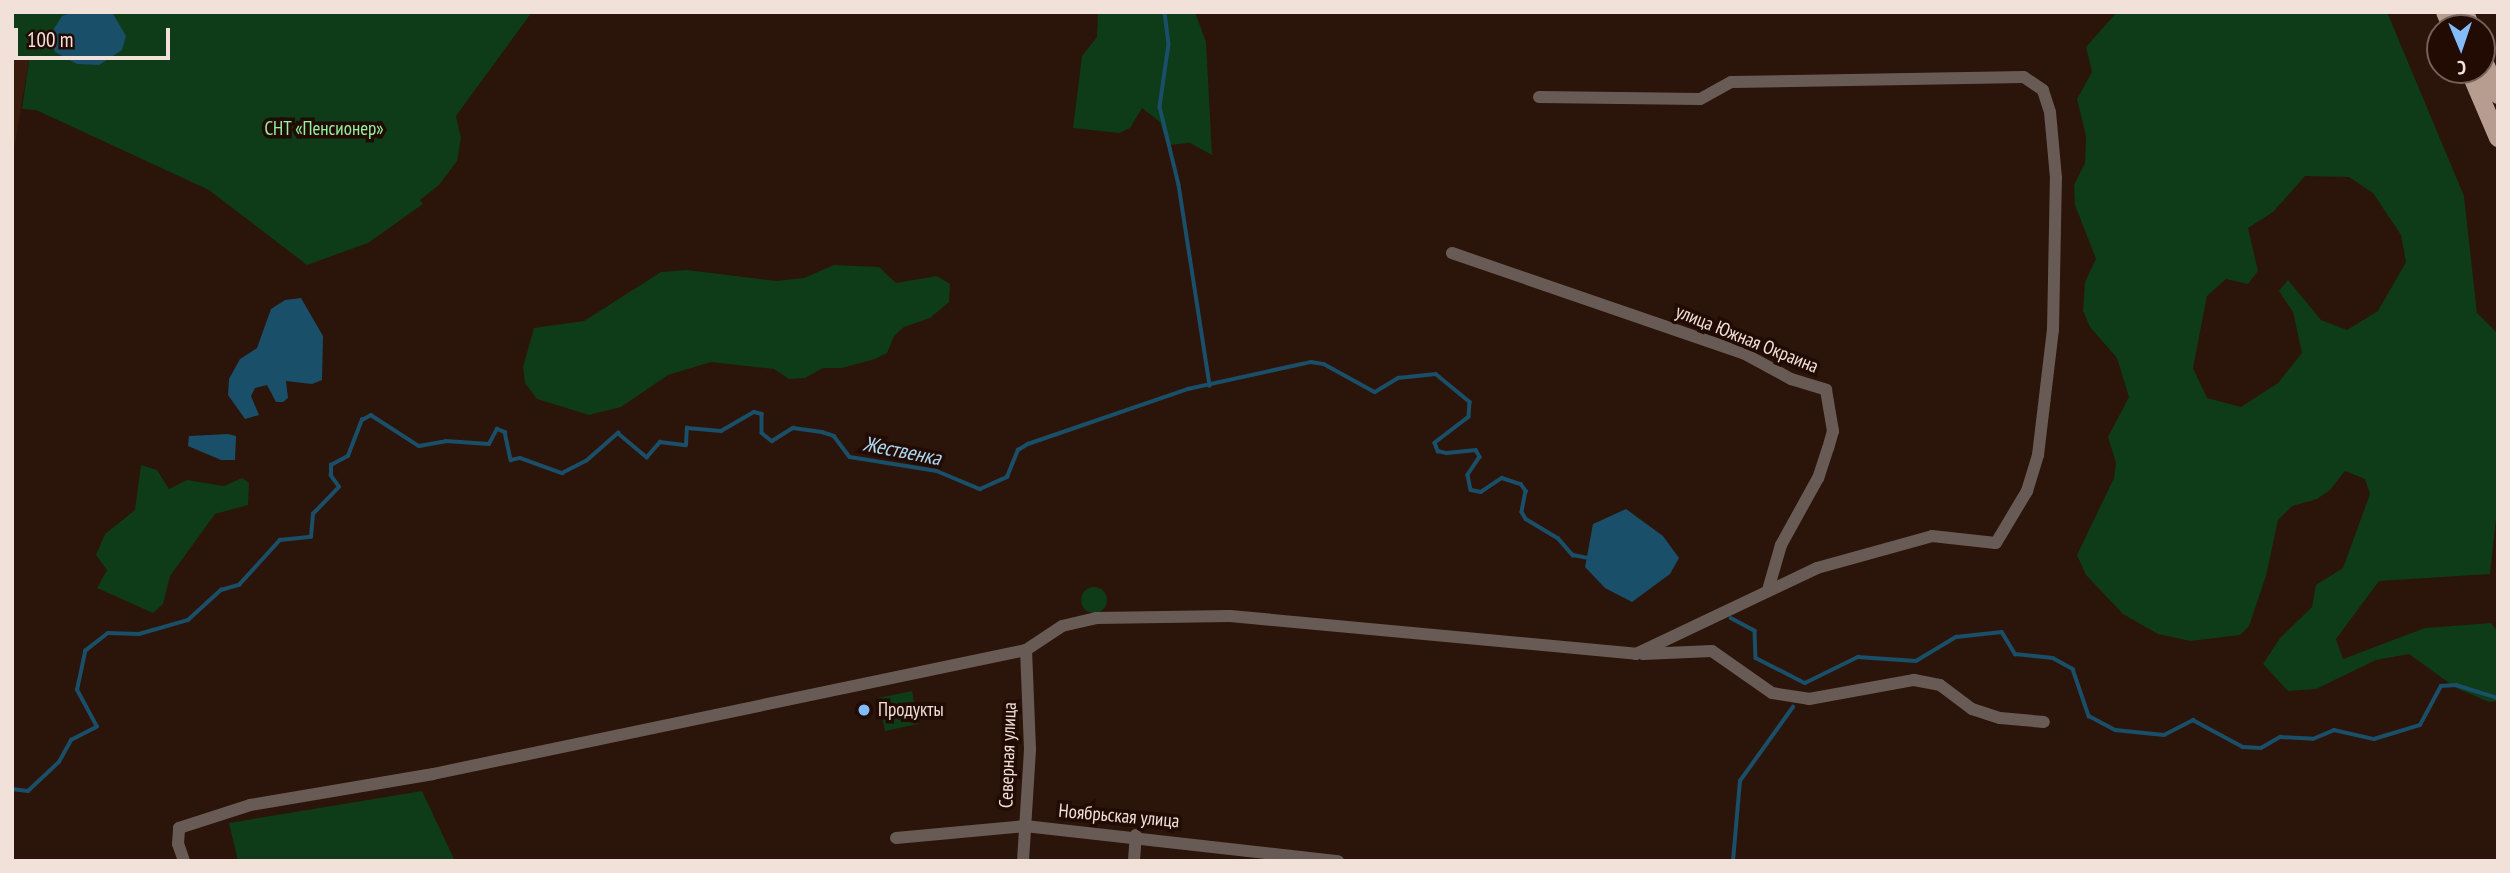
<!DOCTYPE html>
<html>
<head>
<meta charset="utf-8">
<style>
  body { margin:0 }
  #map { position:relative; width:2510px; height:873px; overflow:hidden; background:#2b1409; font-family:"PT Sans Narrow",sans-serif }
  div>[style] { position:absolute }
  .built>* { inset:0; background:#391b0d }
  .green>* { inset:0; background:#0e3b18 }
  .round { border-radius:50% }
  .water>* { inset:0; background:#194f68 }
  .stream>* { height:3.5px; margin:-1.75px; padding:0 1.75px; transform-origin:1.75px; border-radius:1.75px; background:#194f68 }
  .street>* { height:12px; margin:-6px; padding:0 6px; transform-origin:6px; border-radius:6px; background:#685b56 }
  .primary>* { height:18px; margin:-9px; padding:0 9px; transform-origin:9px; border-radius:9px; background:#b79c90 }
  .dots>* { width:19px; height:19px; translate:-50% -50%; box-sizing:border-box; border:4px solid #210b03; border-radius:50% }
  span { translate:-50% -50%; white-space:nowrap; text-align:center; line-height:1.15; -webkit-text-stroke:7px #210b03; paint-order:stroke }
  .park-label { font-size:19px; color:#92f3a1 }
  .street-label { font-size:19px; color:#f2e1d9 }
  .poi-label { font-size:19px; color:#f2e1d9 }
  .left { translate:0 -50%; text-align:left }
  .water-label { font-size:21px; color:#addaf3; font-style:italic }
  .frame { position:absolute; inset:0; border:14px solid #f2e1d9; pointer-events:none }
  .north { position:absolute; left:2426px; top:14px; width:70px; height:70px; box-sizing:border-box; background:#210b03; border:2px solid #756159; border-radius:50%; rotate:178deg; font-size:19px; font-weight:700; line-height:28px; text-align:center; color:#f2e1d9 }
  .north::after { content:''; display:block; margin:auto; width:24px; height:32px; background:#82bcfa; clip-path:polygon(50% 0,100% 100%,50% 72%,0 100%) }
  .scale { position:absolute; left:14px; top:28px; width:156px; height:32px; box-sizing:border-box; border:4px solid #f2e1d9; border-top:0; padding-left:9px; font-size:21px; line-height:24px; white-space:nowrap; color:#f2e1d9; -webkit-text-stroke:5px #210b03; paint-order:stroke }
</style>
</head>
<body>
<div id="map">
  <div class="built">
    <div style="clip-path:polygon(12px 53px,29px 60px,12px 163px)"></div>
  </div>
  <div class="green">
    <div style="clip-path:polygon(12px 12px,532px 12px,456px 116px,461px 138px,457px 161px,439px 185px,420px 200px,423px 204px,368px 243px,307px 265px,209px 190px,36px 110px,22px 109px,29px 61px,12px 53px)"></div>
    <div style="clip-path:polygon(1098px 12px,1195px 12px,1206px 42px,1212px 155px,1190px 143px,1167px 145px,1160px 122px,1142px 108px,1130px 128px,1119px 133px,1073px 128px,1082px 56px,1097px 37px)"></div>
    <div style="clip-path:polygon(evenodd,2117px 12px,2387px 12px,2464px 196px,2477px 313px,2498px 334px,2498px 500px,2490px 574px,2379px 581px,2336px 639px,2343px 659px,2425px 628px,2491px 623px,2498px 632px,2498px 701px,2489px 702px,2456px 688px,2409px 654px,2376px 660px,2316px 689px,2288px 691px,2263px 664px,2280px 638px,2312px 607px,2316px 585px,2343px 568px,2370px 494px,2365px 479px,2345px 471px,2330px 490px,2317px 499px,2292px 506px,2278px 520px,2266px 576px,2249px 626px,2240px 635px,2190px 641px,2158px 634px,2123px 614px,2086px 575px,2077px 555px,2114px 478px,2116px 463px,2108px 437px,2129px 397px,2117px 358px,2090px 327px,2083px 311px,2085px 282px,2096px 259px,2075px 205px,2074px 185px,2085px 163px,2086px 136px,2077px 99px,2092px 72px,2086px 47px,2117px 12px,2305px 176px,2349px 177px,2373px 193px,2401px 235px,2406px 262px,2378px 311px,2347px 330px,2321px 320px,2288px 280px,2279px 291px,2293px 312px,2302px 353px,2278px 383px,2241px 407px,2207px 398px,2193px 368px,2207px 296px,2226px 279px,2248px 284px,2258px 271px,2248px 228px,2273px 212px,2305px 176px)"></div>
    <div style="clip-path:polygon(834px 265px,879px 267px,896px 283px,937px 276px,950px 284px,949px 302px,930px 318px,904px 327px,894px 336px,887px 353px,875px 359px,842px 368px,823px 368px,805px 378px,789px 379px,774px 369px,711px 362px,668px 375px,621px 407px,589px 415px,537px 399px,525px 383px,523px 367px,534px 328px,584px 321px,661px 272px,687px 270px,776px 281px,804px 278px)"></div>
    <div style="clip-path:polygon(141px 465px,157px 470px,169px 489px,187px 480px,224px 486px,242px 478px,249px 483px,248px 505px,215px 514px,170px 576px,163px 604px,153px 613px,97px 588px,107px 570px,96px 555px,105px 534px,135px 510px)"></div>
    <div class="round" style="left:1081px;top:587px;width:26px;height:26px"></div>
    <div style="clip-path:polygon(912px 691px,918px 724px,885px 731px,878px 698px)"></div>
    <div style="clip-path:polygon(422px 791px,455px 861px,238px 861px,229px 823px)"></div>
  </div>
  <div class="water">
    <div style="clip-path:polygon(73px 12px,112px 12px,126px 36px,122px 50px,99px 65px,77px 64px,55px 52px,50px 35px,62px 16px)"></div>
    <div style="clip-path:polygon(301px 298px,323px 336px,322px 380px,312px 384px,286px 381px,288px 398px,283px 402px,276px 402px,267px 385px,255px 388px,251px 396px,259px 415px,245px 419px,228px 395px,229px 379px,240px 359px,257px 348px,271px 309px,285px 300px)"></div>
    <div style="clip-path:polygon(228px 434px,236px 436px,235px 460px,221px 460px,188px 446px,189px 436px)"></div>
    <div style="clip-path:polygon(1626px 509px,1663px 536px,1679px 558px,1670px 574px,1632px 602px,1605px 588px,1585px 567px,1593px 524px)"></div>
  </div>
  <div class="stream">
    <div style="left:1165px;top:12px;width:32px;rotate:83deg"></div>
    <div style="left:1169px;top:44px;width:64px;rotate:98.1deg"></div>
    <div style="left:1160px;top:107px;width:80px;rotate:76.3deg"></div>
    <div style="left:1179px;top:185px;width:203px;rotate:81.2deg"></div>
    <div style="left:1731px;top:618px;width:27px;rotate:28deg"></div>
    <div style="left:1755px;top:631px;width:27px;rotate:88deg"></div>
    <div style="left:1756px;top:658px;width:55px;rotate:27deg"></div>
    <div style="left:1805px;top:683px;width:59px;rotate:-26.1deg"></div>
    <div style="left:1858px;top:657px;width:58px;rotate:3.9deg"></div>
    <div style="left:1916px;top:661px;width:47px;rotate:-31deg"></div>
    <div style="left:1956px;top:637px;width:46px;rotate:-6.2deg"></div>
    <div style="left:2002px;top:632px;width:26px;rotate:59deg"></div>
    <div style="left:2015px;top:654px;width:38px;rotate:6deg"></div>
    <div style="left:2053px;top:658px;width:23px;rotate:29deg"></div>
    <div style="left:2073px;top:669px;width:50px;rotate:71.2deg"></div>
    <div style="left:2089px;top:716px;width:30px;rotate:28deg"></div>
    <div style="left:2115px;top:730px;width:49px;rotate:5.8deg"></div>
    <div style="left:2164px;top:735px;width:33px;rotate:-27deg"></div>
    <div style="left:2193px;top:720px;width:57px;rotate:28.4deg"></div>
    <div style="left:2243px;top:747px;width:18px;rotate:3deg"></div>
    <div style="left:2261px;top:748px;width:22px;rotate:-30deg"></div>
    <div style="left:2280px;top:737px;width:33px;rotate:3deg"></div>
    <div style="left:2313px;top:739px;width:23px;rotate:-23deg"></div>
    <div style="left:2334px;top:730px;width:41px;rotate:12.7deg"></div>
    <div style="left:2374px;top:739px;width:48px;rotate:-16.9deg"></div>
    <div style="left:2420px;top:725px;width:44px;rotate:-61.7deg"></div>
    <div style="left:2441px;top:686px;width:15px;rotate:-4deg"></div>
    <div style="left:2456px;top:685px;width:44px;rotate:17.2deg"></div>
    <div style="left:12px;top:789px;width:16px;rotate:7deg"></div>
    <div style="left:28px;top:791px;width:42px;rotate:-43.1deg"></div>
    <div style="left:59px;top:762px;width:25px;rotate:-61deg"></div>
    <div style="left:71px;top:740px;width:29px;rotate:-27deg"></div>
    <div style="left:97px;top:727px;width:42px;rotate:-118.4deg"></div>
    <div style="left:77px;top:690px;width:40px;rotate:-78deg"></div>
    <div style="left:85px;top:651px;width:29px;rotate:-38deg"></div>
    <div style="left:108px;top:633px;width:31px;rotate:2deg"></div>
    <div style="left:139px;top:634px;width:51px;rotate:-15.9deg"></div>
    <div style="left:188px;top:620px;width:45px;rotate:-42.3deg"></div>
    <div style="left:221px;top:590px;width:19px;rotate:-16deg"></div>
    <div style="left:239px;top:585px;width:61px;rotate:-47.7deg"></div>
    <div style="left:280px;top:540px;width:31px;rotate:-6deg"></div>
    <div style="left:311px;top:537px;width:23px;rotate:-85deg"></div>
    <div style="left:313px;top:514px;width:37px;rotate:-46deg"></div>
    <div style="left:339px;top:487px;width:14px;rotate:-126deg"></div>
    <div style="left:331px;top:476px;width:11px;rotate:-90deg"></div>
    <div style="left:331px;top:465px;width:19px;rotate:-28deg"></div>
    <div style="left:348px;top:456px;width:39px;rotate:-69deg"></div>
    <div style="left:362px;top:420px;width:10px;rotate:-29deg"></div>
    <div style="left:371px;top:415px;width:57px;rotate:32.9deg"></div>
    <div style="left:419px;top:446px;width:27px;rotate:-10deg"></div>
    <div style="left:446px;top:441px;width:43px;rotate:4deg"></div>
    <div style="left:489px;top:444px;width:17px;rotate:-62deg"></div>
    <div style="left:497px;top:429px;width:9px;rotate:21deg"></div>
    <div style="left:505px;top:432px;width:29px;rotate:78deg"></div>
    <div style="left:511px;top:460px;width:9px;rotate:-13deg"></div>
    <div style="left:520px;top:458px;width:45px;rotate:19.7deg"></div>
    <div style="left:562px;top:473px;width:27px;rotate:-27deg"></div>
    <div style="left:586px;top:461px;width:43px;rotate:-41.2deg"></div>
    <div style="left:618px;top:433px;width:38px;rotate:40deg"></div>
    <div style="left:647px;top:457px;width:20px;rotate:-49deg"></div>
    <div style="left:660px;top:442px;width:26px;rotate:7deg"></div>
    <div style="left:686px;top:445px;width:17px;rotate:-87deg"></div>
    <div style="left:687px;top:428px;width:34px;rotate:5deg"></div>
    <div style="left:721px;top:431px;width:38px;rotate:-30deg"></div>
    <div style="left:754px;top:412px;width:8px;rotate:14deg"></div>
    <div style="left:762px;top:414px;width:19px;rotate:90deg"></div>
    <div style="left:762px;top:433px;width:13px;rotate:39deg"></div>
    <div style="left:772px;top:441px;width:25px;rotate:-32deg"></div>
    <div style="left:793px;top:428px;width:29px;rotate:8deg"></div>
    <div style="left:822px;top:432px;width:13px;rotate:18deg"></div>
    <div style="left:834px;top:436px;width:26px;rotate:53deg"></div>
    <div style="left:850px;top:457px;width:88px;rotate:9.1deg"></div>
    <div style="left:937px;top:471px;width:47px;rotate:22.7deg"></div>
    <div style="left:980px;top:489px;width:30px;rotate:-24deg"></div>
    <div style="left:1007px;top:477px;width:29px;rotate:-68deg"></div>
    <div style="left:1018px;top:450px;width:12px;rotate:-31deg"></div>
    <div style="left:1028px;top:444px;width:169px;rotate:-19deg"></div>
    <div style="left:1188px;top:389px;width:126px;rotate:-12.4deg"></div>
    <div style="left:1311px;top:362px;width:13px;rotate:9deg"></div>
    <div style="left:1324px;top:364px;width:58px;rotate:28.8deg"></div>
    <div style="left:1375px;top:392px;width:27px;rotate:-31deg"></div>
    <div style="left:1398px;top:378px;width:38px;rotate:-6deg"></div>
    <div style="left:1436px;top:374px;width:44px;rotate:39.5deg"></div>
    <div style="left:1470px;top:402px;width:15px;rotate:94deg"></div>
    <div style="left:1469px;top:417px;width:43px;rotate:142.6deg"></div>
    <div style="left:1435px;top:443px;width:9px;rotate:69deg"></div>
    <div style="left:1438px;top:451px;width:9px;rotate:13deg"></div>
    <div style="left:1447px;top:453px;width:29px;rotate:-6deg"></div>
    <div style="left:1476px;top:450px;width:8px;rotate:60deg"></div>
    <div style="left:1480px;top:457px;width:22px;rotate:124deg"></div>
    <div style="left:1468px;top:475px;width:15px;rotate:79deg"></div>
    <div style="left:1471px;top:490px;width:10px;rotate:11deg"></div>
    <div style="left:1481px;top:492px;width:25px;rotate:-34deg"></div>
    <div style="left:1502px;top:478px;width:20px;rotate:18deg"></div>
    <div style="left:1521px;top:484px;width:9px;rotate:54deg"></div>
    <div style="left:1526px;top:491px;width:21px;rotate:101deg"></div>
    <div style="left:1522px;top:512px;width:8px;rotate:60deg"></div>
    <div style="left:1526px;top:519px;width:37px;rotate:31deg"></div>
    <div style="left:1558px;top:538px;width:23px;rotate:49deg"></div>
    <div style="left:1573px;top:555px;width:16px;rotate:11deg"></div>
    <div style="left:1733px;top:861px;width:80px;rotate:-85deg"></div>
    <div style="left:1740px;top:781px;width:91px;rotate:-54.4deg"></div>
  </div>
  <div class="street">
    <div style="left:1452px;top:253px;width:308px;rotate:19deg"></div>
    <div style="left:1743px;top:353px;width:55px;rotate:28.4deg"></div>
    <div style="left:1791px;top:379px;width:37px;rotate:17deg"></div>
    <div style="left:1826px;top:390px;width:42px;rotate:80.3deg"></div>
    <div style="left:1833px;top:431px;width:18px;rotate:106deg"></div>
    <div style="left:1828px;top:448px;width:32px;rotate:108deg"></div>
    <div style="left:1818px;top:478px;width:77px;rotate:118.9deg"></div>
    <div style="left:1781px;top:545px;width:47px;rotate:106.1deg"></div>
    <div style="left:1643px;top:654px;width:69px;rotate:-2.5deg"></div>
    <div style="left:1712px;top:651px;width:73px;rotate:35deg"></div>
    <div style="left:1772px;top:693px;width:37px;rotate:9deg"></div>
    <div style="left:1809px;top:699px;width:107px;rotate:-10.3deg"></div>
    <div style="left:1914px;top:680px;width:26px;rotate:11deg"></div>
    <div style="left:1940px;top:685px;width:40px;rotate:37deg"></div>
    <div style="left:1972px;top:709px;width:29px;rotate:18deg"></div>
    <div style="left:2000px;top:718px;width:44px;rotate:5.2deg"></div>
    <div style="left:896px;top:838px;width:130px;rotate:-5.3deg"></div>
    <div style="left:1025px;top:826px;width:315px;rotate:6.4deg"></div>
    <div style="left:184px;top:861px;width:18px;rotate:-109deg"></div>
    <div style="left:178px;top:844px;width:16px;rotate:-86deg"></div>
    <div style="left:179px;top:828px;width:75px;rotate:-17.9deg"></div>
    <div style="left:250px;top:805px;width:186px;rotate:-9.6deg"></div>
    <div style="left:433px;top:774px;width:606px;rotate:-11.81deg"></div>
    <div style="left:1026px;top:650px;width:43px;rotate:-33.7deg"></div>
    <div style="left:1062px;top:626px;width:35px;rotate:-13deg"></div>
    <div style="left:1096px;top:618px;width:134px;rotate:-0.9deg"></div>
    <div style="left:1230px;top:616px;width:408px;rotate:5.3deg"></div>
    <div style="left:1636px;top:654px;width:200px;rotate:-25.4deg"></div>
    <div style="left:1817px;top:568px;width:119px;rotate:-15.5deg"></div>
    <div style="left:1932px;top:536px;width:64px;rotate:6.2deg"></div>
    <div style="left:1996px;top:543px;width:61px;rotate:-59.2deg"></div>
    <div style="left:2027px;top:491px;width:38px;rotate:-73deg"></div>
    <div style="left:2038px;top:455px;width:126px;rotate:-83.2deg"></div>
    <div style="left:2053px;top:330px;width:152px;rotate:-88.9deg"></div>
    <div style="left:2056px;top:178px;width:66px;rotate:-95.2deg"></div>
    <div style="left:2050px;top:112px;width:23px;rotate:-108deg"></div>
    <div style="left:2043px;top:90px;width:23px;rotate:-146deg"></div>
    <div style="left:2024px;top:77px;width:293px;rotate:179deg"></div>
    <div style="left:1731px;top:82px;width:35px;rotate:151deg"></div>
    <div style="left:1700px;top:99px;width:161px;rotate:-179.3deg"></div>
    <div style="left:1023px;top:861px;width:112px;rotate:-86.4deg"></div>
    <div style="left:1030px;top:749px;width:99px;rotate:-92.3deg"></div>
    <div style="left:1134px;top:861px;width:26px;rotate:-86deg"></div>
  </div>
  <div class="primary">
    <div style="left:2445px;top:12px;width:17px;rotate:66deg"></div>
    <div style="left:2465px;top:12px;width:17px;rotate:69deg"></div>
    <div style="left:2482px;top:56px;width:42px;rotate:67.7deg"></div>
    <div style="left:2469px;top:70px;width:74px;rotate:66.9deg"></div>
  </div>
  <div class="dots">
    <div style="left:864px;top:710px;background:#82bcfa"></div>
  </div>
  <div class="park-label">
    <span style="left:324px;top:129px">СНТ «Пенсионер»</span>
  </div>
  <div class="street-label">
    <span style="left:1747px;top:339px;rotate:22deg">улица Южная Окраина</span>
    <span style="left:1008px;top:755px;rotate:-88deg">Северная улица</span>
    <span style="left:1119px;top:816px;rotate:5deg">Ноябрьская улица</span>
  </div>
  <div class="poi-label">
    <span class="left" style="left:878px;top:710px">Продукты</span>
  </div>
  <div class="water-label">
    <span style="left:902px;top:451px;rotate:11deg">Жественка</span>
  </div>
  <div class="frame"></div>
  <div class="north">С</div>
  <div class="scale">100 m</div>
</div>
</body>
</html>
